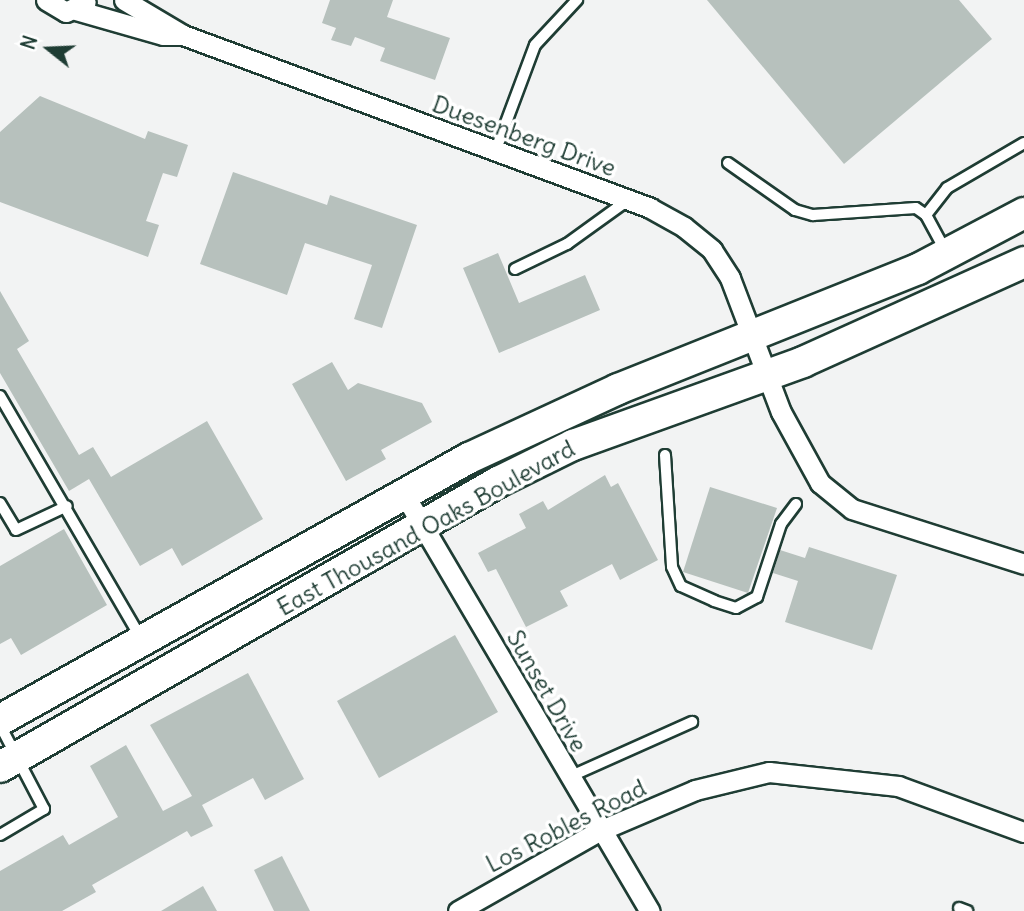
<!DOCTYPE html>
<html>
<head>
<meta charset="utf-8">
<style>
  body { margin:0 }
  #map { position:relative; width:1024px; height:911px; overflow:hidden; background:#f2f3f3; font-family:Delius,sans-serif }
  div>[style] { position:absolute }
  .building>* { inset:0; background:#b7c1bd }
  .roads { filter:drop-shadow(2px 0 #1f3d34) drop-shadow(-2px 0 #1f3d34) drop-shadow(0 2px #1f3d34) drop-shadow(0 -2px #1f3d34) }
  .service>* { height:10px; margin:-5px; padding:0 5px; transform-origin:5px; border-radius:5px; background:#fff }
  .minor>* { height:19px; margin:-9.5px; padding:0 9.5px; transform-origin:9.5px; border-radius:9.5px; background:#fff }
  .primary>* { height:30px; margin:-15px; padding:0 15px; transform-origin:15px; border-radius:15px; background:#fff }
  span { translate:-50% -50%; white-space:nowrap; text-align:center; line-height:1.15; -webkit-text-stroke:7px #fff; paint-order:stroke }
  .street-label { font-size:24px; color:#1f3d34 }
  .north { position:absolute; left:14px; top:14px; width:70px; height:70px; -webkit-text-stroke:5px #fff; paint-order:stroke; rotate:288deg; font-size:19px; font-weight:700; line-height:28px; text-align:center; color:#1f3d34 }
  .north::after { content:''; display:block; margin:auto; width:24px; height:32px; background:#1f3d34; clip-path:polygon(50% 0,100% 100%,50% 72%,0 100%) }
</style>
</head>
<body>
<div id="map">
  <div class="building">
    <div style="clip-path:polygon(330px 0,393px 0,387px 17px,450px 38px,435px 80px,380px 61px,385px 48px,355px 37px,351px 46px,331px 40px,336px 28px,322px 23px)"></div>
    <div style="clip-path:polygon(707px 0,959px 0,992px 39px,844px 164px)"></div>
    <div style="clip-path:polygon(40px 96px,145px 139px,148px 131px,188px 145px,177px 177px,163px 173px,146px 221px,159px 225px,148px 257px,0 202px,0 132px)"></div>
    <div style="clip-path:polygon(233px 172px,327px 205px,330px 195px,417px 225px,382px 328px,354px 319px,372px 265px,305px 243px,287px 295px,200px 264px)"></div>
    <div style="clip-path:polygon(498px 253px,519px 303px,585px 275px,600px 310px,499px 353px,463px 268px)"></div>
    <div style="clip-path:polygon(0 291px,29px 341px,17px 349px,79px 455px,93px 447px,111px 477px,207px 421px,263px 519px,182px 566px,172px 548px,140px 566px,89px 479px,69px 491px,0 373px)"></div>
    <div style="clip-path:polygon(332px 362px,348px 390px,358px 383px,422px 403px,432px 422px,381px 450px,386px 459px,346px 481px,292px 384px)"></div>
    <div style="clip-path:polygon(605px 475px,611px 487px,618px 483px,658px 560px,620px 580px,612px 564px,560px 591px,568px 606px,526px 627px,496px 569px,488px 572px,478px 553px,526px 528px,519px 514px,543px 501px,548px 510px)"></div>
    <div style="clip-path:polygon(710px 487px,777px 508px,748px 593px,683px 572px)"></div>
    <div style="clip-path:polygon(64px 529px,107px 605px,21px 655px,11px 638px,0 644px,0 566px)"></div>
    <div style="clip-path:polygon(809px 547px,897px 575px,872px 650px,785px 622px,798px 581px,773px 573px,780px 550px,805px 558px)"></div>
    <div style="clip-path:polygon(455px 635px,498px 712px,379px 778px,337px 701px)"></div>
    <div style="clip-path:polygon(248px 673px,304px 779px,265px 800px,253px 778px,202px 805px,213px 826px,191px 837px,187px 831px,92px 885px,96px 892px,62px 911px,0 911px,0 871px,63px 835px,69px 845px,118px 817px,90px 766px,126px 745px,163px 811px,192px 796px,150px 725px)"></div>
    <div style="clip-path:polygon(282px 856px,310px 911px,274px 911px,254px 870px)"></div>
    <div style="clip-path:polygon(203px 886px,217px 911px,161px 911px)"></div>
  </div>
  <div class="roads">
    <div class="service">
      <div style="left:495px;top:152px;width:114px;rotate:-69.5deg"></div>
      <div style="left:535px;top:45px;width:62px;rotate:-47deg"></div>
      <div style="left:728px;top:163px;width:82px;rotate:35deg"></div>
      <div style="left:795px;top:210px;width:19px;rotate:16deg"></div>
      <div style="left:813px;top:215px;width:103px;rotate:-3.9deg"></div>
      <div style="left:916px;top:208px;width:12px;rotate:35deg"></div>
      <div style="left:926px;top:215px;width:42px;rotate:61.6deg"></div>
      <div style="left:926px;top:215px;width:34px;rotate:-52deg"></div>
      <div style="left:947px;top:188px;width:89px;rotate:-30.3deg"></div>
      <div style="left:515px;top:269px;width:58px;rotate:-25.7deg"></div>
      <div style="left:567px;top:244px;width:75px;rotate:-35.8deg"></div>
      <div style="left:0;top:396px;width:279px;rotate:59.8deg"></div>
      <div style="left:665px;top:455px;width:112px;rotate:86.4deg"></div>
      <div style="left:672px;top:567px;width:21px;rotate:65deg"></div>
      <div style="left:681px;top:586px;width:36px;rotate:24deg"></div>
      <div style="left:714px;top:601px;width:23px;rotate:18deg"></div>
      <div style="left:736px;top:608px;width:24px;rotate:-28deg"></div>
      <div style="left:757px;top:597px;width:77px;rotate:-71.8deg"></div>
      <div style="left:781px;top:524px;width:25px;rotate:-53deg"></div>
      <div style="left:0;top:503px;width:31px;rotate:59deg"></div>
      <div style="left:16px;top:530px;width:56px;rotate:-25.2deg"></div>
      <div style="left:0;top:725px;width:95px;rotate:62.4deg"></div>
      <div style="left:44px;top:809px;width:51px;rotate:149.4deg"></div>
      <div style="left:569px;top:777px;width:135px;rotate:-24.1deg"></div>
      <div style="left:959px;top:908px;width:9px;rotate:21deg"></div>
    </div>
    <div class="minor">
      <div style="left:46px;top:0;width:23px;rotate:31deg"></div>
      <div style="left:66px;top:12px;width:22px;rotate:-27deg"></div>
      <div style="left:124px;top:0;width:69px;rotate:30.7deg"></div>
      <div style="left:183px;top:35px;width:498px;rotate:20.3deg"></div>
      <div style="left:650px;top:208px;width:39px;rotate:29deg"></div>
      <div style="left:684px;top:227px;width:36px;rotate:39deg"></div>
      <div style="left:712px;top:250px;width:33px;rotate:57deg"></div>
      <div style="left:730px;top:278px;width:143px;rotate:69.2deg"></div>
      <div style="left:781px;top:412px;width:81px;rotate:61.2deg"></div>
      <div style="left:820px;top:483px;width:41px;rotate:39.1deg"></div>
      <div style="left:852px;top:509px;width:181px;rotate:17.7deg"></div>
      <div style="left:76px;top:10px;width:91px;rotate:16deg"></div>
      <div style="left:163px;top:35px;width:20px"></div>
      <div style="left:404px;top:494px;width:484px;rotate:59.5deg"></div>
      <div style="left:458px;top:911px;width:162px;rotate:-29.6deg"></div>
      <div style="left:599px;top:831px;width:104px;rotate:-23.1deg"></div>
      <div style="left:695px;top:790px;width:76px;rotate:-13.7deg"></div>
      <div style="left:769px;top:772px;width:130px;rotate:6.2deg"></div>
      <div style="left:898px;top:786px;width:134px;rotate:20.1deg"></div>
    </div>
    <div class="primary">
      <div style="left:0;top:720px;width:537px;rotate:-29.19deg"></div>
      <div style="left:469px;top:458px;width:164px;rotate:-24.8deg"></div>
      <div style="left:618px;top:389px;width:323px;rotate:-21.8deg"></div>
      <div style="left:918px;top:269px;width:120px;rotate:-27.8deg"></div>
      <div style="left:0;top:767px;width:574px;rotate:-29.78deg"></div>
      <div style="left:498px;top:482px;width:84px;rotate:-26.3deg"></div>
      <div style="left:573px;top:445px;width:245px;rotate:-19.8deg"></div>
      <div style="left:803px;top:362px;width:243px;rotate:-24.3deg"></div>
    </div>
  </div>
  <div class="street-label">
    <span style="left:524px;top:136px;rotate:20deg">Duesenberg Drive</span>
    <span style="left:426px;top:528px;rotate:-29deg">East Thousand Oaks Boulevard</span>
    <span style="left:547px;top:691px;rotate:60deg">Sunset Drive</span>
    <span style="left:566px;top:826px;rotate:-27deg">Los Robles Road</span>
  </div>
  <div class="north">N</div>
</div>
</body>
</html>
